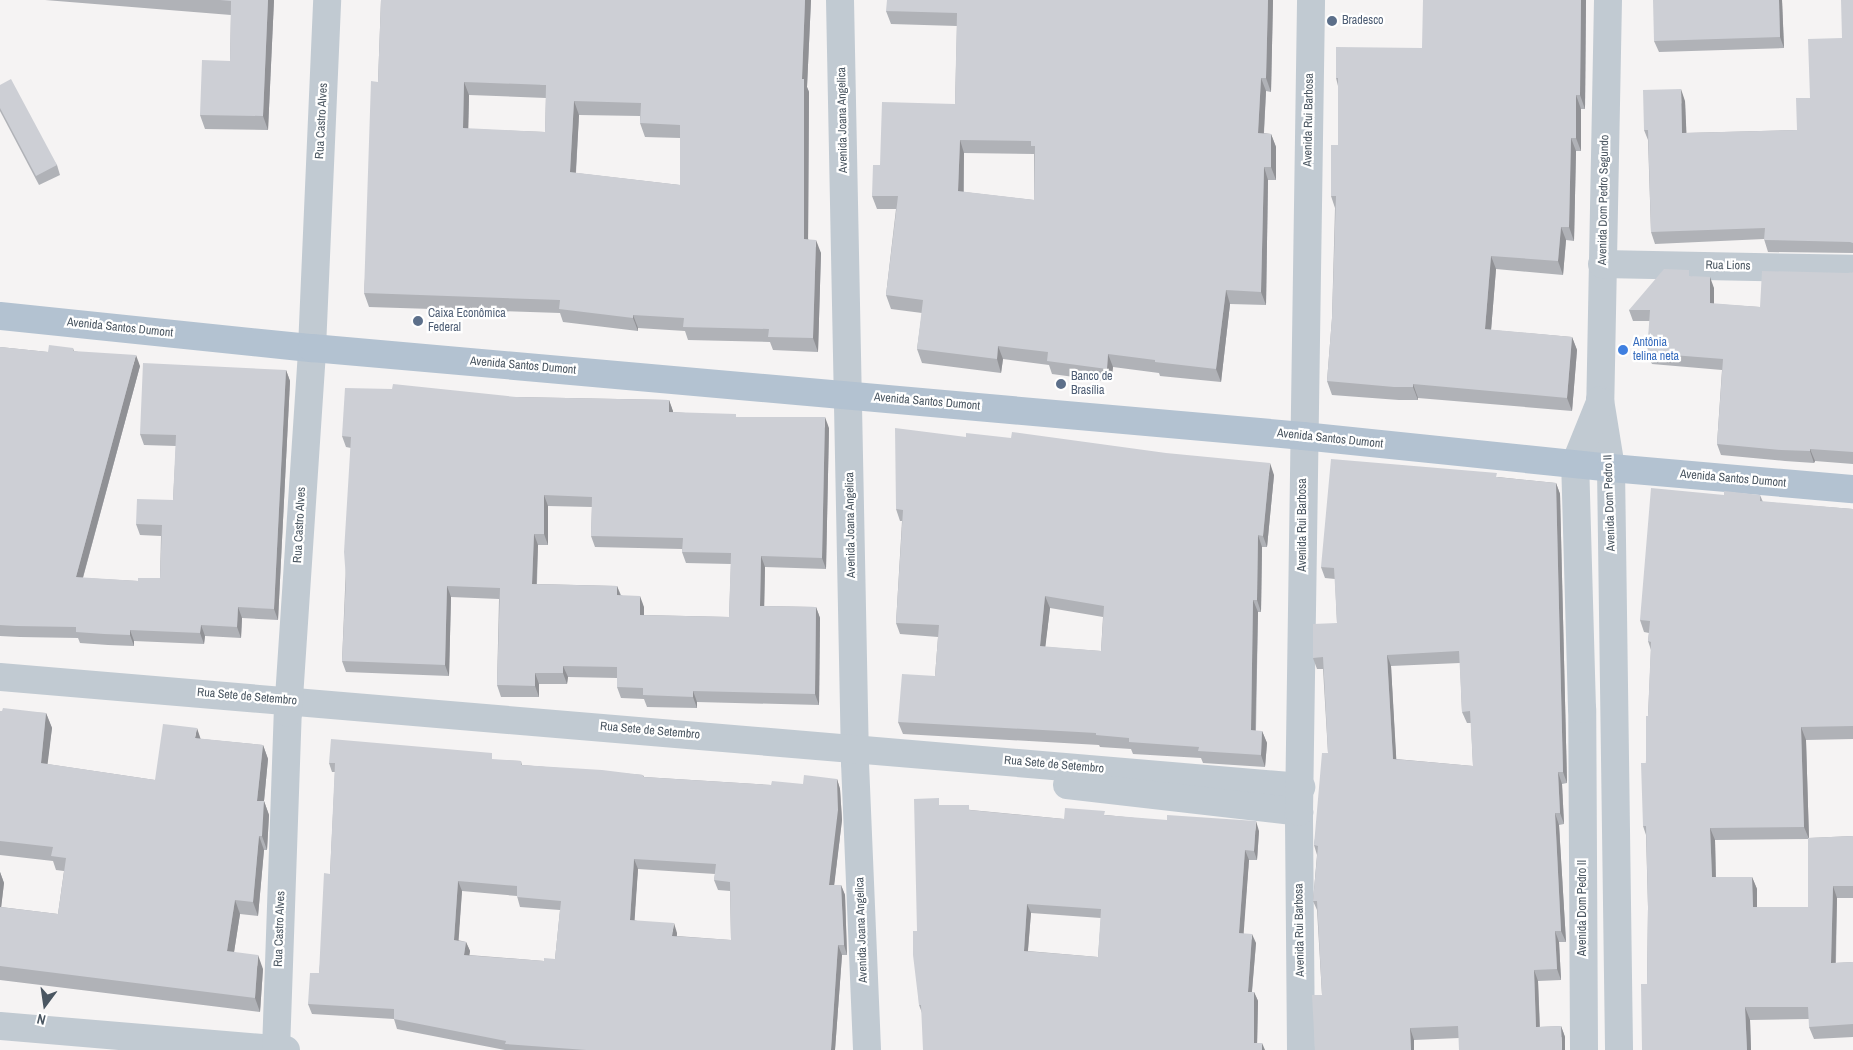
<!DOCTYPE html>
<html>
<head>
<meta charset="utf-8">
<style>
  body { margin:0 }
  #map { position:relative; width:1853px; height:1050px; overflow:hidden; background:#f5f3f3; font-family:"Archivo Narrow",sans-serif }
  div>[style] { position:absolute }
  .minor>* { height:28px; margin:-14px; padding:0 14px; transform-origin:14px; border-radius:14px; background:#c1cad2 }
  .major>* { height:28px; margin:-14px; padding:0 14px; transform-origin:14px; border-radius:14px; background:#b3c2d1 }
  .wall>* { inset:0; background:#b0b2b7 }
  .shaded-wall>* { inset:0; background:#909195 }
  .building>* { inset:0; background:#cdcfd5 }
  .dots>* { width:14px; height:14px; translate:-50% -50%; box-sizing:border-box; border:2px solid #fff; border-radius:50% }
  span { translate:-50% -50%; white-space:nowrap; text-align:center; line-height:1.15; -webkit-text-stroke:4.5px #fff; paint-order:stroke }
  .service-label { font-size:12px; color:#4e5e75 }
  .left { translate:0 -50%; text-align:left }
  .street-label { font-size:12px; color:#4a5661 }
  .shop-label { font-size:12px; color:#366cbe }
  .north { position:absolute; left:20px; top:980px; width:50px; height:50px; -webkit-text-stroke:4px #fff; paint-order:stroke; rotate:194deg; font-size:14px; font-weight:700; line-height:20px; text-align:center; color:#4a5661 }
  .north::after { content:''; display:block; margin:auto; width:18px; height:22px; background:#4a5661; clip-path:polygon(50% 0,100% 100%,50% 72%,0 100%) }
</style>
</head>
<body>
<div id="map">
  <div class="minor">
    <div style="left:840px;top:0;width:763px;rotate:88.87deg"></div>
    <div style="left:855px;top:763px;width:287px;rotate:87.6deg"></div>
    <div style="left:1608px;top:0;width:400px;rotate:91.1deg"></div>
    <div style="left:1600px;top:400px;width:69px;rotate:80.8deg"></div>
    <div style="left:1611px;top:468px;width:582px;rotate:89.21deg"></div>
    <div style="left:1602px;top:264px;width:251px;rotate:1.1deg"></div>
    <div style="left:0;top:677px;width:1306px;rotate:4.83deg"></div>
    <div style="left:1067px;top:785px;width:234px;rotate:6.6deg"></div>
    <div style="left:0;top:1026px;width:287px;rotate:4.8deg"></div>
    <div style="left:276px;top:1050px;width:337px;rotate:-88deg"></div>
    <div style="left:288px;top:713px;width:366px;rotate:-86.2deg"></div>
    <div style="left:312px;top:348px;width:348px;rotate:-87.5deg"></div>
    <div style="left:1301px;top:1050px;width:238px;rotate:-90.5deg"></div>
    <div style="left:1299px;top:812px;width:812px;rotate:-89.15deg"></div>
    <div style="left:1584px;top:1050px;width:341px;rotate:-90.3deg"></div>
    <div style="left:1582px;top:709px;width:245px;rotate:-91.6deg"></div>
    <div style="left:1575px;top:464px;width:67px;rotate:-68deg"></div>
  </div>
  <div class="major">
    <div style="left:0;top:316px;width:314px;rotate:5.9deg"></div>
    <div style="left:312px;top:348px;width:995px;rotate:5.07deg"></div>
    <div style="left:1303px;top:436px;width:310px;rotate:5.9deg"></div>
    <div style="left:1611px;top:468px;width:243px;rotate:5deg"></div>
  </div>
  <div class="wall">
    <div style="clip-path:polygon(45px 0,274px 0,268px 130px,205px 129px,200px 115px,230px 61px,231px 15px)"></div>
    <div style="clip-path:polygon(evenodd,381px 0,811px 0,807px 87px,809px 92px,808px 239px,821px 253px,818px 352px,773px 350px,770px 342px,688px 340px,685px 331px,638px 328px,638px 331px,563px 322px,560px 313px,369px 307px,364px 293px,378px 82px,381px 0,469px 95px,546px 98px,545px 132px,468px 129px,469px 95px,381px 0,579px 115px,640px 116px,640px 123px,645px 137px,680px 138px,680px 185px,576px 173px,579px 115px)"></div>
    <div style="clip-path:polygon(evenodd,1273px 0,1271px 92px,1266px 91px,1264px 133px,1271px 134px,1276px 147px,1276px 180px,1268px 180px,1266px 305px,1230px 304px,1221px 382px,1160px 376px,1159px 373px,1113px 367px,1111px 382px,1052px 374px,1049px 365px,1003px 359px,1001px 373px,922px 363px,917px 349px,922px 313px,891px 309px,886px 295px,896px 209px,877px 209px,872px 196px,880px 165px,955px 104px,957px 26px,891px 24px,886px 11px,1273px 0,964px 153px,1034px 154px,1034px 200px,964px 192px,964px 153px)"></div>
    <div style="clip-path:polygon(1586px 0,1585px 109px,1581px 109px,1581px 151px,1576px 151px,1574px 241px,1566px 240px,1563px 275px,1496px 269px,1491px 330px,1572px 337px,1577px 350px,1572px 411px,1418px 398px,1418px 400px,1399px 400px,1332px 395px,1327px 381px,1332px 318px,1335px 208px,1331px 196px,1338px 145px,1338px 86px,1336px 78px,1422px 48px)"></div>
    <div style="clip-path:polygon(1782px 0,1784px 48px,1659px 52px,1654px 41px)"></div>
    <div style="clip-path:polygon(1853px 0,1853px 253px,1768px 252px,1764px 239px,1655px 244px,1651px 232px,1648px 140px,1644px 130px,1685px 101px,1686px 133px,1797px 130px,1810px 98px,1842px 38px)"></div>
    <div style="clip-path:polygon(0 85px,57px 165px,60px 175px,39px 185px,0 111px)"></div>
    <div style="clip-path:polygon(1853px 272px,1853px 464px,1815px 461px,1814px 463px,1785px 461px,1721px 455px,1717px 444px,1722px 370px,1652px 364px,1647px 353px,1650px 321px,1633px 321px,1629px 310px,1691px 276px,1714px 288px,1714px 304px,1760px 307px)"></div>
    <div style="clip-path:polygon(0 347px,48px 352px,73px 348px,74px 351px,140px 366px,83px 578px,138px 581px,160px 578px,161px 536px,140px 535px,136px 524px,173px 500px,176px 446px,144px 445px,140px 434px,286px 370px,290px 381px,278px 620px,242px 618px,241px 638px,205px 636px,204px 644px,134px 641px,134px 646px,108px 645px,80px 643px,78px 638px,20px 637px,0 636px)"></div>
    <div style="clip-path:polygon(evenodd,516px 397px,669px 400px,673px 412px,737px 417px,829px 428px,826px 569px,765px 567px,764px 606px,816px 607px,820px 618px,819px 705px,697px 702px,697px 708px,647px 707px,644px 699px,621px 698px,617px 687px,617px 678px,568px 677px,567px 684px,539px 684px,539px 697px,501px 697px,497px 685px,499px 599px,451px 597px,449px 676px,346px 672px,342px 661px,351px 448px,346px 447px,342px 436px,516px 397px,548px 506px,592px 507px,591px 536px,595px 547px,682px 549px,682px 552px,686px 563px,731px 564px,729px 617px,644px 615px,644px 607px,621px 595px,617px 586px,537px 584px,538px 545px,548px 545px,548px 506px)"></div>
    <div style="clip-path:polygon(evenodd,1274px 475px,1267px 547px,1262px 547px,1261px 612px,1258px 612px,1256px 731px,1262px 731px,1267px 743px,1265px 767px,1203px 763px,1201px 758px,1133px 754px,1131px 749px,1100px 747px,1099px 745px,903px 734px,898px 722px,935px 676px,938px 637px,900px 634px,896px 623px,902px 521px,900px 521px,896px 509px,1274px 475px,1050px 608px,1103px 617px,1101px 651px,1045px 647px,1050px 608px)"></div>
    <div style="clip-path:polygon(evenodd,1498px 477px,1556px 483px,1560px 494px,1567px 783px,1562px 784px,1564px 824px,1559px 825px,1566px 942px,1559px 942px,1561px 980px,1538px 981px,1540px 1027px,1561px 1026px,1565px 1037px,1459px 1038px,1414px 1040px,1414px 1050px,1315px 1050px,1322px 995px,1317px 910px,1313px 901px,1317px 855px,1314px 845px,1328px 753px,1323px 669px,1317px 669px,1313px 658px,1337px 623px,1335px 579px,1325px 578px,1321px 567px,1498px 477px,1460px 663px,1462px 712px,1467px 723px,1471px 723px,1473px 766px,1396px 759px,1391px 666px,1460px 663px)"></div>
    <div style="clip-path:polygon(evenodd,1760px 495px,1763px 502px,1853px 509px,1853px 739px,1806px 740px,1809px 838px,1853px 836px,1853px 898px,1837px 898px,1836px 963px,1853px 962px,1853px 1037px,1814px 1039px,1809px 1027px,1809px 1019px,1750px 1020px,1751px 1050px,1642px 1050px,1647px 984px,1648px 907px,1646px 835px,1643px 826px,1651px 650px,1648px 641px,1649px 633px,1644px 632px,1640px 620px,1760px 495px,1808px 839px,1808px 907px,1757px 907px,1757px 889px,1752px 877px,1716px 877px,1715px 840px,1808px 839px)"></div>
    <div style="clip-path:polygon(0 711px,46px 713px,52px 728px,47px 764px,155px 780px,201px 739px,263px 745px,268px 759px,264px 801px,269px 815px,267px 850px,264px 850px,258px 916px,240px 914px,234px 952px,263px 969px,260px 1012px,0 980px,0 872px,4px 883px,1px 907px,58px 914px,64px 871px,56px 870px,53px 861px,0 855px)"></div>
    <div style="clip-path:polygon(evenodd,494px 760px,521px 761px,522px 765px,643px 775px,644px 777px,771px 785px,803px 784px,837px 779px,840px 789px,842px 820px,834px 885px,841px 885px,845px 895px,847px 955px,842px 955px,835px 1050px,505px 1050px,397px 1029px,394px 1019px,312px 1014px,308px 1004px,319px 973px,330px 874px,335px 772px,332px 772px,329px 763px,494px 760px,638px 869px,715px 874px,714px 880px,718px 890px,730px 891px,731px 940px,677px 936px,677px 933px,634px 920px,638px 869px,494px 760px,462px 891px,517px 896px,520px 907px,560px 910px,555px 959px,544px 961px,469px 955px,470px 951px,466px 942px,458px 940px,462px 891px)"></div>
    <div style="clip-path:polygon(evenodd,941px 805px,971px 810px,1064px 819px,1106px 815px,1259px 831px,1257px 860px,1249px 860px,1243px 933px,1256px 943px,1252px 992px,1254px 992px,1258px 1001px,1257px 1043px,922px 1013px,919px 1005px,917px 931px,941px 805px,1031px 913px,1101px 918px,1098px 957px,1028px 951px,1031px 913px)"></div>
  </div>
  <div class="shaded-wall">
    <div style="clip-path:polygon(268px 0,274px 0,268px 130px,263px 116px)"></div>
    <div style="clip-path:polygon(805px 0,811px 0,807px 87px,809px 92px,808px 252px,804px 239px,802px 79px)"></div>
    <div style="clip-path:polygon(1268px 0,1273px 0,1271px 92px,1266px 78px)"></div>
    <div style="clip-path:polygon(1581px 0,1586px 0,1585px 109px,1580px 95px)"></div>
    <div style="clip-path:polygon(1779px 0,1782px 0,1784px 48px,1780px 37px)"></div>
    <div style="clip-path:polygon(1261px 78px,1266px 91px,1263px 147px,1258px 133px)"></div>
    <div style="clip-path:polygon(464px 82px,469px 95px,468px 142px,463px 128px)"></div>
    <div style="clip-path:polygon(1681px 89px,1685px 101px,1687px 145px,1682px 133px)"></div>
    <div style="clip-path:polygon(1576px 95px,1581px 109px,1581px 151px,1576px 138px)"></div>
    <div style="clip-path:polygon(574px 101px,579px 115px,575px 185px,570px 172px)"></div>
    <div style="clip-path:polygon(1271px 134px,1276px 147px,1276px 180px,1271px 167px)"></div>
    <div style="clip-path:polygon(1571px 138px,1576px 151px,1574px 241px,1569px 227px)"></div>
    <div style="clip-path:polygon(960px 140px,964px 153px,963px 205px,958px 191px)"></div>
    <div style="clip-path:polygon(1264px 167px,1268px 180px,1266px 305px,1261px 292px)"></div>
    <div style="clip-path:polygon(1561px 227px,1566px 240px,1563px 275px,1558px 261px)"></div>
    <div style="clip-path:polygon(816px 240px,821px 253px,818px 352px,813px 338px)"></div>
    <div style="clip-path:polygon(1491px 256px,1496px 269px,1490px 343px,1485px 329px)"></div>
    <div style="clip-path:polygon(1710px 277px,1714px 288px,1714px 315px,1710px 303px)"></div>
    <div style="clip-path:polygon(1226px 290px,1230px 304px,1221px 382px,1216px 369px)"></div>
    <div style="clip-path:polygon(633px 315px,638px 328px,638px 331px,633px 318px)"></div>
    <div style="clip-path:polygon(1572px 337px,1577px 350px,1572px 411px,1567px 398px)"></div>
    <div style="clip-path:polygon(998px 346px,1003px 359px,1001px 373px,997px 359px)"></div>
    <div style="clip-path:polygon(1108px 354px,1113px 367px,1111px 382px,1107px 369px)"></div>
    <div style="clip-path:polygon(136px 355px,140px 366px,80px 588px,76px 577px)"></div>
    <div style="clip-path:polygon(286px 370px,290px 381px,278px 620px,274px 609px)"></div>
    <div style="clip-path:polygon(1413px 384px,1418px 398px,1418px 400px,1413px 387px)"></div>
    <div style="clip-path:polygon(669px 400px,673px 411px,673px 423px,669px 412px)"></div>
    <div style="clip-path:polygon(825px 417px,829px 428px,826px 569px,822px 558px)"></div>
    <div style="clip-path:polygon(1810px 449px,1815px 461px,1814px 463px,1810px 451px)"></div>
    <div style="clip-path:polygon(1270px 463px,1274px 475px,1267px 547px,1263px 536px)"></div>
    <div style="clip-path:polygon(1556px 483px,1560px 494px,1567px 783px,1563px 772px)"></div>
    <div style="clip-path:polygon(544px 495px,548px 506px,548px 545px,544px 534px)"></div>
    <div style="clip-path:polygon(534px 534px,538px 545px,536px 595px,532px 584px)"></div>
    <div style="clip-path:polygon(1258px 535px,1262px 547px,1261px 612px,1257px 600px)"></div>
    <div style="clip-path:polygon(761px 556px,765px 567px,764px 617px,760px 606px)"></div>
    <div style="clip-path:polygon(447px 586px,451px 597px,449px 676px,445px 665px)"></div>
    <div style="clip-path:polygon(617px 586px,621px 597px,617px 595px)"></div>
    <div style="clip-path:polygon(640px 596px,644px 607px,644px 626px,640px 615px)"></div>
    <div style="clip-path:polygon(1045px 596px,1050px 608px,1044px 658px,1040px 646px)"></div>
    <div style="clip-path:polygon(1253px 600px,1258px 612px,1255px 742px,1251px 730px)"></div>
    <div style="clip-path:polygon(238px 607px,242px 618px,241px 638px,237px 627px)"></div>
    <div style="clip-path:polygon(816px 607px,820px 618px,819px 705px,815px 694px)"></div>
    <div style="clip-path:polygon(201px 625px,205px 636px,204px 644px,200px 633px)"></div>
    <div style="clip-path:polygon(130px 630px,134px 641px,134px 646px,130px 635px)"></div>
    <div style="clip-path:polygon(1387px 655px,1391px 666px,1397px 771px,1393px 759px)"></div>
    <div style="clip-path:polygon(563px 666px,568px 677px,567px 684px,563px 673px)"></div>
    <div style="clip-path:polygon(535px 673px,539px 684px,539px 697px,535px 686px)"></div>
    <div style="clip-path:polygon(693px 691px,697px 702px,697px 708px,693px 697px)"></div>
    <div style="clip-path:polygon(46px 713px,52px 728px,46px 777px,41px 763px)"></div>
    <div style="clip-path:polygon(1801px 727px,1806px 740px,1809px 839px,1804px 827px)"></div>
    <div style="clip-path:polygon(197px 728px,202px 743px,195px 738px)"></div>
    <div style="clip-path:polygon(1262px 731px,1267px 743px,1265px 767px,1261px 755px)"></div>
    <div style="clip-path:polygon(263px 745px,268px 759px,264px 801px,269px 815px,267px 850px,262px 836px,257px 801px)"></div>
    <div style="clip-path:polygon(1558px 772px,1562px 784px,1564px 824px,1560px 813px)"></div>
    <div style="clip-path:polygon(837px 779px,840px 789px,842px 820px,833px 895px,829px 885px)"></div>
    <div style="clip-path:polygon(1555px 813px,1559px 825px,1566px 942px,1561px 931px)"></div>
    <div style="clip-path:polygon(1256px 821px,1259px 831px,1257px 860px,1254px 851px)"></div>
    <div style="clip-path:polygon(1710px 828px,1715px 840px,1716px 889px,1712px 877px)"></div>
    <div style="clip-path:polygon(259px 836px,264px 850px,258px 916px,253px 902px)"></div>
    <div style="clip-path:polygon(1245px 850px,1249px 860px,1243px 942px,1239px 933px)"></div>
    <div style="clip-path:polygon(634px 859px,638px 869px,634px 929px,630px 920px)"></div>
    <div style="clip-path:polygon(0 872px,4px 883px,0 917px)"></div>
    <div style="clip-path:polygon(1752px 877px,1757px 889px,1757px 919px,1753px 907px)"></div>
    <div style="clip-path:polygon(458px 881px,462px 891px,458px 949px,454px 940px)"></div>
    <div style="clip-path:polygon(841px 885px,845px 895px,847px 955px,844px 945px)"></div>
    <div style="clip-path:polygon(1833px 886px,1837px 898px,1835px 976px,1831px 963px)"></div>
    <div style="clip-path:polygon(235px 900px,240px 914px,232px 965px,227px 951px)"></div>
    <div style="clip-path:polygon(1027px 904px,1031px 913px,1027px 960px,1024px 951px)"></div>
    <div style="clip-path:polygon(674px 923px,677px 933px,676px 946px,672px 936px)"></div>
    <div style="clip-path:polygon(1555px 931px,1559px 942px,1561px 980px,1557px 969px)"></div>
    <div style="clip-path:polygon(1252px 934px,1256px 943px,1251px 1001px,1248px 992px)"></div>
    <div style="clip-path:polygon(466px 942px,470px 951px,468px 964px,464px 955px)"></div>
    <div style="clip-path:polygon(838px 945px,842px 955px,835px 1050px,831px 1050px)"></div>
    <div style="clip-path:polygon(258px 955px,263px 969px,260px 1012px,255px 998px)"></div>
    <div style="clip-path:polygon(1534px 970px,1538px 981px,1540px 1038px,1536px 1027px)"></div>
    <div style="clip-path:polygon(1254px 992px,1258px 1001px,1257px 1050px,1254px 1043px)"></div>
    <div style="clip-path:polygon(1745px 1007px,1750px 1020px,1751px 1050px,1747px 1050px)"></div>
    <div style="clip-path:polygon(1561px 1026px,1565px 1037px,1565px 1050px,1562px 1050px)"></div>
    <div style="clip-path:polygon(1410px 1028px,1414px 1040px,1414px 1050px,1411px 1050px)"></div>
    <div style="clip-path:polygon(1262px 1043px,1265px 1050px,1262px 1050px)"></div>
  </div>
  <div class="building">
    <div style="clip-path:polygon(220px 0,268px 0,263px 116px,200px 115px,202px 60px,230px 61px,231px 1px)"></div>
    <div style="clip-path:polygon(evenodd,381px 0,805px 0,802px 79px,804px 79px,804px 239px,816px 240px,813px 338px,768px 337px,769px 329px,683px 327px,684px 318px,633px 315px,633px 318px,559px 309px,560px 300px,364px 293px,371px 81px,378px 82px,381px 0,464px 82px,546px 85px,545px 132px,463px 128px,464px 82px,381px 0,574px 101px,641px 103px,640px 123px,680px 125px,680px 185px,570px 172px,574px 101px)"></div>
    <div style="clip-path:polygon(evenodd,887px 0,1268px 0,1266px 78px,1261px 78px,1258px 133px,1271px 134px,1271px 167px,1264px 167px,1261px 292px,1226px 290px,1216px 369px,1155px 362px,1155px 360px,1108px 354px,1107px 369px,1047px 361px,1048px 352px,998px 346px,997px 359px,917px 349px,923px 300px,886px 295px,898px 196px,872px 196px,873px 165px,880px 165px,882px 102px,955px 104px,957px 13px,886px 11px,887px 0,960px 140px,1031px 141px,1031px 146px,1035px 146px,1034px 200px,958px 191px,960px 140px)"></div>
    <div style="clip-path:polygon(1423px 0,1581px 0,1580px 95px,1576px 95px,1576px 138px,1571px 138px,1569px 227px,1561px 227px,1558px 261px,1491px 256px,1485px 329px,1572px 337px,1567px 398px,1413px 384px,1413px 387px,1394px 387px,1327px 381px,1332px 318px,1336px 196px,1331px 196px,1331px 145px,1338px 145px,1338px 78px,1336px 78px,1336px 47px,1422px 48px)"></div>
    <div style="clip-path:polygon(1653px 0,1779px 0,1780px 37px,1654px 41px)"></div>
    <div style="clip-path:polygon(1841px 0,1853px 0,1853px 243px,1850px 242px,1764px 240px,1765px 228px,1651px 232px,1648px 130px,1644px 130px,1643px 90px,1681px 89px,1682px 133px,1797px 130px,1796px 98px,1810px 98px,1808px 39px,1842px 38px)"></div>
    <div style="clip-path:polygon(11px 79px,57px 165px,36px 176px,0 108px,0 85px)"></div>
    <div style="clip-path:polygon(1664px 269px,1689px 270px,1689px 276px,1710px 277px,1710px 303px,1760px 307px,1762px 271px,1848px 273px,1853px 272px,1853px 452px,1810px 449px,1810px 451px,1781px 450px,1717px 444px,1723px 359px,1647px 353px,1650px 310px,1629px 310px)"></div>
    <div style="clip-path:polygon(49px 345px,73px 348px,73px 351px,136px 355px,76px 577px,138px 581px,138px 578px,160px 578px,162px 525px,136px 524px,137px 499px,173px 500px,176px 435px,140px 434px,143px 363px,286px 370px,274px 609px,238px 607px,237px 627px,201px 625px,200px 633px,130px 630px,130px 635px,104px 634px,76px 632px,76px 627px,16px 626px,0 625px,0 347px,48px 352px)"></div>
    <div style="clip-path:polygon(evenodd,393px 384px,516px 397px,669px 400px,669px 412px,736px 414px,736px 417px,825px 417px,822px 558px,761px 556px,760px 606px,816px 607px,815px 694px,693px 691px,693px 697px,643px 695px,643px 688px,617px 687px,617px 667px,563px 666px,563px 673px,535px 673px,535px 686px,497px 685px,500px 588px,447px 586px,445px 665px,342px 661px,346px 579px,344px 552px,351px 437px,342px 436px,345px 388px,392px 389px,393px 384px,544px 495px,592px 497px,591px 536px,683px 538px,682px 552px,731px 553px,729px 617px,640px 615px,640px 596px,617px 595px,617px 586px,532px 584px,534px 534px,544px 534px,544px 495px)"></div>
    <div style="clip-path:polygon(evenodd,895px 428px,966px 437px,966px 433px,1011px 438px,1012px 432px,1166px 453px,1270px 463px,1263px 536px,1258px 535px,1257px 600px,1253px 600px,1251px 730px,1262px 731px,1261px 755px,1198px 751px,1199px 747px,1129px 742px,1129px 738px,1096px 735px,1096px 733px,898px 722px,902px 674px,935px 676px,939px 625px,896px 623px,903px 510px,896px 509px,895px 428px,1045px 596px,1104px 606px,1101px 651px,1040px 646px,1045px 596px)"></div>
    <div style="clip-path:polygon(evenodd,1331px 459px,1497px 473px,1496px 477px,1556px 483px,1563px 772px,1558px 772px,1560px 813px,1555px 813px,1561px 931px,1555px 931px,1557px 969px,1534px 970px,1536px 1027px,1561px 1026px,1562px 1050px,1459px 1050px,1458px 1026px,1410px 1028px,1411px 1050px,1315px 1050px,1312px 995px,1322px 995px,1317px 901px,1313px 901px,1318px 846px,1314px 845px,1322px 753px,1328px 753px,1323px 657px,1313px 658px,1313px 624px,1337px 623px,1334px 568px,1321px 567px,1331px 459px,1459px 651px,1462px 712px,1470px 711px,1473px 766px,1393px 759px,1387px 655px,1459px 651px)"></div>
    <div style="clip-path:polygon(1651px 488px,1724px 495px,1724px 491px,1760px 495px,1760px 501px,1853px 509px,1853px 726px,1801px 727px,1804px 827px,1710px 828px,1712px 877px,1752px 877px,1753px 907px,1808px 907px,1808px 838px,1853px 836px,1853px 886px,1833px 886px,1831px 963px,1853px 962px,1853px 1024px,1809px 1027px,1808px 1007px,1745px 1007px,1747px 1050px,1642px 1050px,1641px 984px,1647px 984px,1648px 907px,1646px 826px,1643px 826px,1641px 763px,1646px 763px,1646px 716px,1648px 716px,1651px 642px,1648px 641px,1650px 621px,1640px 620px)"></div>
    <div style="clip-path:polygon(3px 708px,46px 713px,41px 763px,155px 780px,163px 724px,197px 728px,195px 738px,263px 745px,257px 801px,264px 801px,262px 836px,259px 836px,253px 902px,235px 900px,227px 951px,258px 955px,255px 998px,0 966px,0 907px,58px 914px,66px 858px,51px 856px,53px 847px,0 841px,0 711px,2px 711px)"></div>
    <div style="clip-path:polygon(evenodd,331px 739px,492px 753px,492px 759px,521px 761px,521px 765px,602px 770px,643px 775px,643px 777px,771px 785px,772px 781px,803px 784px,804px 775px,837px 779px,838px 810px,829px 885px,841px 885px,844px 945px,838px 945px,831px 1050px,586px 1050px,505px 1044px,506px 1041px,394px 1019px,394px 1009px,308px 1004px,310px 973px,319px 973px,324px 873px,330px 874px,335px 763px,329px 763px,331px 739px,634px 859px,716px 864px,714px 880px,730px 882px,731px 940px,672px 936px,674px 923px,630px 920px,634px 859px,331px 739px,458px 881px,517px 886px,517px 897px,561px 901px,555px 959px,544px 958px,544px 961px,464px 955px,466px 942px,454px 940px,458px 881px)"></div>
    <div style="clip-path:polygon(evenodd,939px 798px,939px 805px,969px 805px,969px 810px,1064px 819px,1065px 808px,1105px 811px,1104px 815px,1167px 820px,1167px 815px,1256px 821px,1254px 851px,1245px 850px,1239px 933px,1252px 934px,1248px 992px,1254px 992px,1254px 1043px,1262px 1043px,1262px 1050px,923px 1050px,921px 1005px,919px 1005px,913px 955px,913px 931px,917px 931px,914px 799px,939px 798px,1027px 904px,1101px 909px,1098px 957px,1024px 951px,1027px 904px)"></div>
  </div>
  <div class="dots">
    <div style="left:1332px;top:21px;background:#5c6f8a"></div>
    <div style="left:418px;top:321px;background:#5c6f8a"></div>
    <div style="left:1623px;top:350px;background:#3f7fe0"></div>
    <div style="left:1061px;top:384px;background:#5c6f8a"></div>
  </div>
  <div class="service-label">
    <span class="left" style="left:1342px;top:21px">Bradesco</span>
    <span class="left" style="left:428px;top:321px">Caixa Econômica<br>Federal</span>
    <span class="left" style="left:1071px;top:384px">Banco de<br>Brasília</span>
  </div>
  <div class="street-label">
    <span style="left:843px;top:120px;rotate:-91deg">Avenida Joana Angelica</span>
    <span style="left:1309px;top:120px;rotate:-89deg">Avenida Rui Barbosa</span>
    <span style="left:322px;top:121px;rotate:-87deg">Rua Castro Alves</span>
    <span style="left:1604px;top:200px;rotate:-89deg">Avenida Dom Pedro Segundo</span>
    <span style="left:1728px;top:266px;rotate:1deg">Rua Lions</span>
    <span style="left:120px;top:328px;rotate:6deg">Avenida Santos Dumont</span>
    <span style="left:523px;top:366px;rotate:5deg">Avenida Santos Dumont</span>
    <span style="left:927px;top:402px;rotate:5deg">Avenida Santos Dumont</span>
    <span style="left:1330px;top:439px;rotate:6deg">Avenida Santos Dumont</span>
    <span style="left:1733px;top:479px;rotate:5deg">Avenida Santos Dumont</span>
    <span style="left:1610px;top:503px;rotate:-92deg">Avenida Dom Pedro II</span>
    <span style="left:300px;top:525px;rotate:-87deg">Rua Castro Alves</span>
    <span style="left:851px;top:525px;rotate:-91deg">Avenida Joana Angelica</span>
    <span style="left:1303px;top:525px;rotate:-90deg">Avenida Rui Barbosa</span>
    <span style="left:247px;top:697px;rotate:5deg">Rua Sete de Setembro</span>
    <span style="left:650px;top:731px;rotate:5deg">Rua Sete de Setembro</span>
    <span style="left:1054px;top:765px;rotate:5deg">Rua Sete de Setembro</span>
    <span style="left:1583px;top:908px;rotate:-90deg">Avenida Dom Pedro II</span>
    <span style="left:280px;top:929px;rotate:-88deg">Rua Castro Alves</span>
    <span style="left:862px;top:930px;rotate:-92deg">Avenida Joana Angelica</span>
    <span style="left:1300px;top:930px;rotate:-91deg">Avenida Rui Barbosa</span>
  </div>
  <div class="shop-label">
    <span class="left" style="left:1633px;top:350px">Antônia<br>telina neta</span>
  </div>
  <div class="north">N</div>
</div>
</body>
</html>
